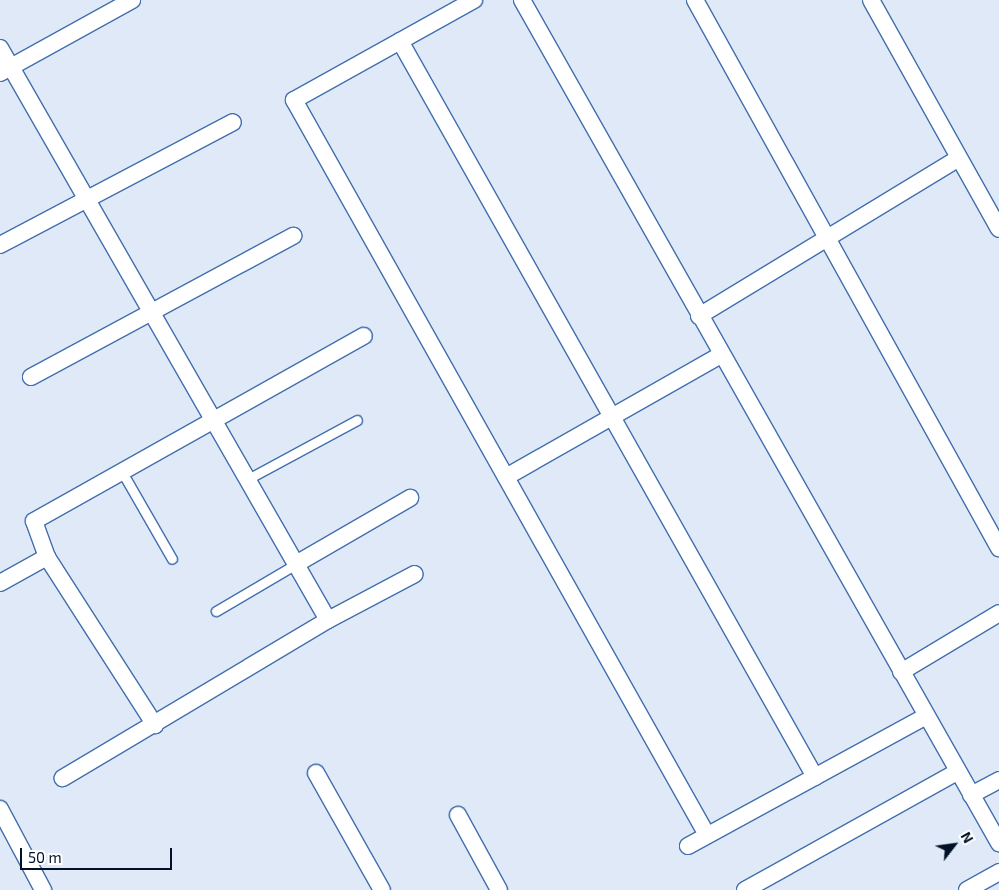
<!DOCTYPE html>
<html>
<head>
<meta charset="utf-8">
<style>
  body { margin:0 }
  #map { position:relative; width:999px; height:890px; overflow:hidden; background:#dfe9f7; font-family:"Exo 2",sans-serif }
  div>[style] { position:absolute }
  .roads { filter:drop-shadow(1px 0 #426fad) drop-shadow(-1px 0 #426fad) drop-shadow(0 1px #426fad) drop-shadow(0 -1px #426fad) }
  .service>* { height:9px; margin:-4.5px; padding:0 4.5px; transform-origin:4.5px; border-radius:4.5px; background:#fff }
  .minor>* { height:16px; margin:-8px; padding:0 8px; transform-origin:8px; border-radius:8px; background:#fff }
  span { translate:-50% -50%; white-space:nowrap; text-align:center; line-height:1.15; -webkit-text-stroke:4.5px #fff; paint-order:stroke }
  .north { position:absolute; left:929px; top:820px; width:50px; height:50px; -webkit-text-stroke:4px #fff; paint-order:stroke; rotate:60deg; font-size:14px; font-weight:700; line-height:20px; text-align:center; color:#021129 }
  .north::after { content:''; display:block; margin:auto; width:18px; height:22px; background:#021129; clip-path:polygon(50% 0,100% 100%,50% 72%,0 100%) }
  .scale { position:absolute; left:20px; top:848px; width:152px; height:22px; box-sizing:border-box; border:2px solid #021129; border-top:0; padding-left:6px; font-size:15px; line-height:18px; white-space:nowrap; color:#021129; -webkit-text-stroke:4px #fff; paint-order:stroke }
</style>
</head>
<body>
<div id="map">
  <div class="roads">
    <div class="service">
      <div style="left:122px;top:472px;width:100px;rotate:60.1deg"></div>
      <div style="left:246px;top:480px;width:126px;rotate:-28.4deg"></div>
      <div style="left:216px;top:611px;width:93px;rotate:-30.4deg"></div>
    </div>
    <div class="minor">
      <div style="left:474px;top:0;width:206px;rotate:150.9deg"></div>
      <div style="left:294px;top:100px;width:843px;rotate:60.67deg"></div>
      <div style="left:522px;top:0;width:969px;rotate:60.5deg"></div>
      <div style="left:695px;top:0;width:627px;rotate:60.98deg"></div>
      <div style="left:871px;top:0;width:262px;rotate:60.8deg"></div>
      <div style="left:400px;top:41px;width:845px;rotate:60.58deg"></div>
      <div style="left:0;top:48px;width:659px;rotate:60.17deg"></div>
      <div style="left:328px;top:620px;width:309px;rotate:149.2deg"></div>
      <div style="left:0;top:73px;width:151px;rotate:-28.9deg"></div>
      <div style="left:0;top:245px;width:263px;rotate:-27.8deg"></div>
      <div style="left:699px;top:316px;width:304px;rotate:-31.3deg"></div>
      <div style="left:31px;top:377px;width:298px;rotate:-28.3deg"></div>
      <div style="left:506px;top:477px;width:247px;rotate:-29.6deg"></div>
      <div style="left:47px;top:557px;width:200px;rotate:57.3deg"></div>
      <div style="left:296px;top:564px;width:132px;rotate:-30.1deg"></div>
      <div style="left:0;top:583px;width:54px;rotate:-29deg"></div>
      <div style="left:47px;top:557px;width:38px;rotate:-110deg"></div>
      <div style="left:34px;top:521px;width:378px;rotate:-29.3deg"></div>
      <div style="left:328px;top:620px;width:98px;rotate:-27.9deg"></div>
      <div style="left:901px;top:672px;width:114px;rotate:-31deg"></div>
      <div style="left:316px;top:773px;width:134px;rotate:60.6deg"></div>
      <div style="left:971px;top:795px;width:32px;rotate:-28deg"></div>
      <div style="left:0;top:809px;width:92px;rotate:62deg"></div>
      <div style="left:458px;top:815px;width:85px;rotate:61.3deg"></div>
      <div style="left:688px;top:846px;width:271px;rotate:-28.6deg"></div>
      <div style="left:745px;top:890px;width:243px;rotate:-29.1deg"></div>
      <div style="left:967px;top:890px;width:37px;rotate:-29deg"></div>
    </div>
  </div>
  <div class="north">N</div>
  <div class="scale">50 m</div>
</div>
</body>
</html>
